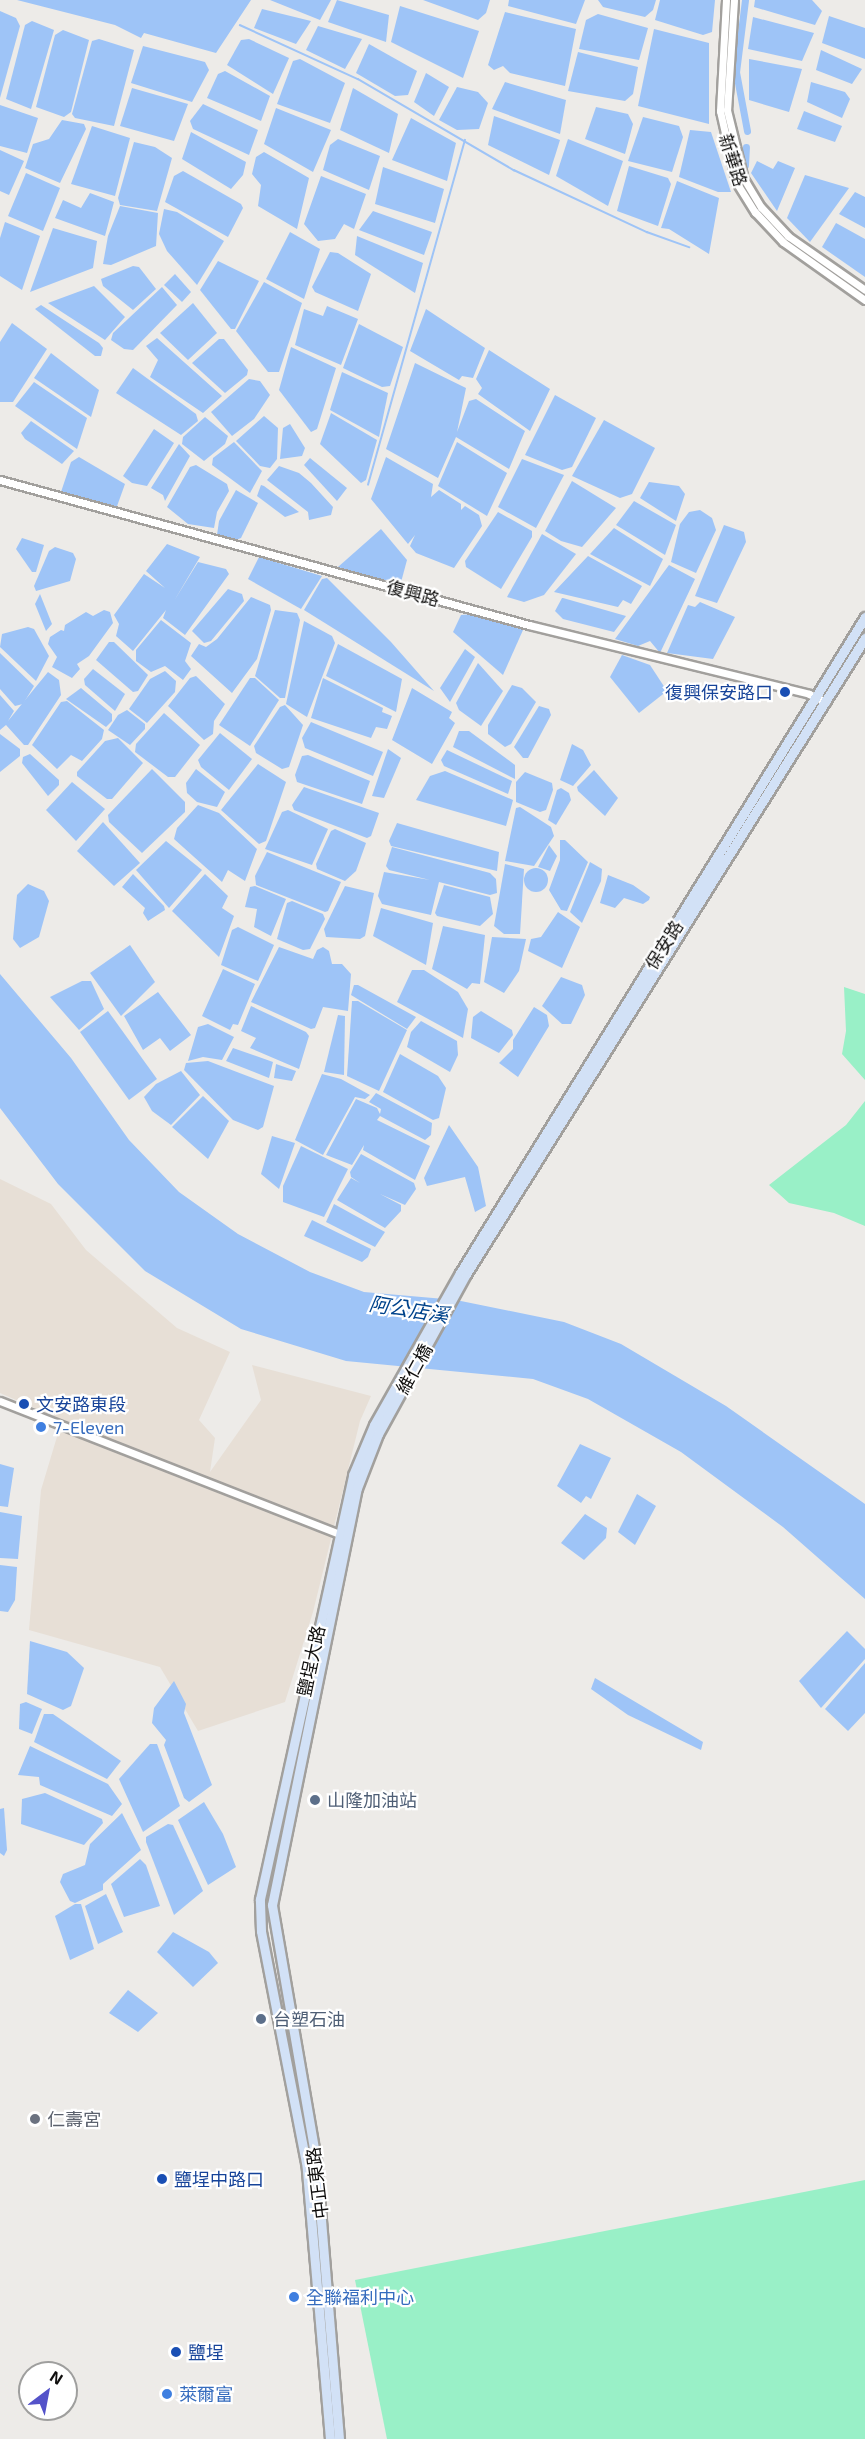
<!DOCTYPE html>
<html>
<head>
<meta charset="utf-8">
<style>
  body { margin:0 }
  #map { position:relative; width:865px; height:2439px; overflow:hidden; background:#edebe8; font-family:"Exo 2","Noto Sans TC",sans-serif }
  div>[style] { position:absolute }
  .built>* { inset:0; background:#e7dfd6 }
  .green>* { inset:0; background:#99f0c7 }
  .water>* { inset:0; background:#9ec4f7 }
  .round { border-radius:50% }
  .stream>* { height:1.5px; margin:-0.75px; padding:0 0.75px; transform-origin:0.75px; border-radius:0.75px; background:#9ec4f7 }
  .canal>* { height:7px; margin:-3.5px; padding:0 3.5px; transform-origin:3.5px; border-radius:3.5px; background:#9ec4f7 }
  .roads { filter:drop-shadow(2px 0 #a2a09d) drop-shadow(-2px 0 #a2a09d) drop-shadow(0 2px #a2a09d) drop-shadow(0 -2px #a2a09d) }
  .tertiary>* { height:7px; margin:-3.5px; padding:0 3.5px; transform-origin:3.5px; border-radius:3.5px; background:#fff }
  .primary>* { height:9px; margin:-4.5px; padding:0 4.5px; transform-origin:4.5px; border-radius:4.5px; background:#d2e1f6 }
  .dots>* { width:16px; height:16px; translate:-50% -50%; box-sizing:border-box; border:3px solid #fff; border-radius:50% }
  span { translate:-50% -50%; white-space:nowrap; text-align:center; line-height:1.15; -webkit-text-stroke:4.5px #fff; paint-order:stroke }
  .street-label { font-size:18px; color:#0f0e0d }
  .transit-label { font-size:18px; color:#164399 }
  .right { translate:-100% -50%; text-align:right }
  .left { translate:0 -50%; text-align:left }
  .shop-label { font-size:18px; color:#366cbe }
  .service-label { font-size:18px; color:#4e5e75 }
  .worship-label { font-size:18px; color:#5b616d }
  .water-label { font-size:20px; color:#00438b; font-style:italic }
  .north { position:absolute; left:18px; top:2361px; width:60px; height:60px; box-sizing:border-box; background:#fff; border:2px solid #9f9f9e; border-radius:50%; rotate:32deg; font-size:16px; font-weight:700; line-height:24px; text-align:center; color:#0f0e0d }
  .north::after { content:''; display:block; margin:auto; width:21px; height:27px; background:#5452c9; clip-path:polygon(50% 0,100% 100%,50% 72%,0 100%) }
</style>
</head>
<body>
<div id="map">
  <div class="built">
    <div style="clip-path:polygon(0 1179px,51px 1204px,86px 1250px,177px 1328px,230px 1352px,199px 1420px,215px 1438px,210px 1472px,261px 1400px,252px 1365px,371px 1396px,360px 1421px,313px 1612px,285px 1702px,198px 1731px,160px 1667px,29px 1630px,41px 1490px,62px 1420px,0 1393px)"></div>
  </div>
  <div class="green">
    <div style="clip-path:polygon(844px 987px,865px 994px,865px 1080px,842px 1054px,846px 1031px)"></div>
    <div style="clip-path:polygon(865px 1101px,865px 1226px,834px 1213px,789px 1203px,769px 1185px,846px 1125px)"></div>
    <div style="clip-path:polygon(865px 2180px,865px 2439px,387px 2439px,355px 2280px)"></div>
  </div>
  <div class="water">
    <div style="clip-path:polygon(17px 0,251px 0,216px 53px,144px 33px,141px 38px,115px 25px)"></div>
    <div style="clip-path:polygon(270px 0,331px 0,320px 20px)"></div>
    <div style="clip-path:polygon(337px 0,389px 15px,386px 42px,328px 22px)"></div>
    <div style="clip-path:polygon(423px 0,490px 0,486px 13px,478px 20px)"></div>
    <div style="clip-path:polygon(509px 0,585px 0,576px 24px,508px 6px)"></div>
    <div style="clip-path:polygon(598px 0,656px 0,653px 10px,645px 17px,603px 7px)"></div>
    <div style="clip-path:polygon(660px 0,715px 0,712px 32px,703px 35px,655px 20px)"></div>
    <div style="clip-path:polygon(755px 0,812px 0,822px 11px,815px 25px,754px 7px)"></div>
    <div style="clip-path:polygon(400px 6px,479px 31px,463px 78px,391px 42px)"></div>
    <div style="clip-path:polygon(262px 9px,311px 21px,296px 44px,254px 28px)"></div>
    <div style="clip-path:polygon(0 11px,16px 18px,20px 26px,0 98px)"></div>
    <div style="clip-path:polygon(505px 12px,576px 29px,565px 86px,510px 73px,503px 66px,494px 70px,488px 65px)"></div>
    <div style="clip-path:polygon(598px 14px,648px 28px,639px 60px,579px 49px,586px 20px)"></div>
    <div style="clip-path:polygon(829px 16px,865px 28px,865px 59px,822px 43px)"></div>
    <div style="clip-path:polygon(753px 17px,814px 33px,802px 61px,748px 49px)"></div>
    <div style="clip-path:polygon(32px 21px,54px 30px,31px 109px,6px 99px,25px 25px)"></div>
    <div style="clip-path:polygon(318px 26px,362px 39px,345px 69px,306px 50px)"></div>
    <div style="clip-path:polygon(654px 29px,709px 43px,709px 124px,638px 106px)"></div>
    <div style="clip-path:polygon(63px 30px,89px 40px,71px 112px,64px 117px,36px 107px,55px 35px)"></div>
    <div style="clip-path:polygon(99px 39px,134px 50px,114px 126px,75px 118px,72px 114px,92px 41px)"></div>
    <div style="clip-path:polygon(249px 39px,289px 58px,273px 94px,227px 65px,241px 40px)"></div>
    <div style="clip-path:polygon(369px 44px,417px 71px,408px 95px,395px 96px,356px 73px)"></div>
    <div style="clip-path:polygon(143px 46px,205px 62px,209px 70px,192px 102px,131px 83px)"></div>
    <div style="clip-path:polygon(821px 50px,862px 69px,852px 84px,816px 70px)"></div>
    <div style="clip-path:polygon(578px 52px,638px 67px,633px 94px,625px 101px,568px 91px)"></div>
    <div style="clip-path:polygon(300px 59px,345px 83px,330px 123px,277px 104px,293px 61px)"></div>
    <div style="clip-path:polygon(749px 59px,802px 69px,789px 112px,749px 100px)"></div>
    <div style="clip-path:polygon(225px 71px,270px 96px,261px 121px,207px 98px,218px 74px)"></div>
    <div style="clip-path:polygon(426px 73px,449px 87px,434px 116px,414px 102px)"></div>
    <div style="clip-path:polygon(505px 82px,566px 100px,560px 134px,492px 109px)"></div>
    <div style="clip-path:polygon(811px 82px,845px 92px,850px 99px,842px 118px,807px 102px)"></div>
    <div style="clip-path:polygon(457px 87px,478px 92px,488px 103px,479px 129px,457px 130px,439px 120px)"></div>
    <div style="clip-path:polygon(132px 88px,188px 104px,174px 141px,120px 126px)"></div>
    <div style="clip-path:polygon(353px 88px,398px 114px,389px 153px,340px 130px)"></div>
    <div style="clip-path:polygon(203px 104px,258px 130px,249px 155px,193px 129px,190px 121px)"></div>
    <div style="clip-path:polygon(0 105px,38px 118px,27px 153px,0 146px)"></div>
    <div style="clip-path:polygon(596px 107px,628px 114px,633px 124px,625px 154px,585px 139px)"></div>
    <div style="clip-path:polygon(276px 108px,331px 130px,313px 172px,264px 144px)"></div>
    <div style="clip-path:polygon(804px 111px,842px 126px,835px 142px,797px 129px)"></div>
    <div style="clip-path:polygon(494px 116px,560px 140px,549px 175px,488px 145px)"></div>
    <div style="clip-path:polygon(643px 117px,679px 126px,683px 137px,672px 172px,628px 161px)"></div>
    <div style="clip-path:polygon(411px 118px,456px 143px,447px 181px,392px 160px)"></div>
    <div style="clip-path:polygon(62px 120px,84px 124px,86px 129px,60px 183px,25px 168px,33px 144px,49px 139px)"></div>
    <div style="clip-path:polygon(92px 126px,130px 138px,115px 196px,71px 184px)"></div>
    <div style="clip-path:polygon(690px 130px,711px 132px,731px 192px,718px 192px,679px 177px)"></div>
    <div style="clip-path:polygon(191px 132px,246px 162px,243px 175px,231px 189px,182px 159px)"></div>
    <div style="clip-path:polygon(338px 139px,380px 156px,369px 190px,323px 170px,330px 145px)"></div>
    <div style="clip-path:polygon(568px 139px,623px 161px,608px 206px,556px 176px)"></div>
    <div style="clip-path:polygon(134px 142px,155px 147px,172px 158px,157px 211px,120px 205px,118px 198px)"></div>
    <div style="clip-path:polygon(0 150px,24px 161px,9px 195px,0 191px)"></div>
    <div style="clip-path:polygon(264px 152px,309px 178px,297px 229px,258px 206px,261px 185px,252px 174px,256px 157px)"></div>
    <div style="clip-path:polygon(757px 161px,773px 169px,778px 161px,795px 168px,777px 211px,751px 173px)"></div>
    <div style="clip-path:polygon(629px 166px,668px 178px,671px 184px,658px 226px,617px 211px)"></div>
    <div style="clip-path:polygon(383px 167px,444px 189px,435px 223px,375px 204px)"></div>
    <div style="clip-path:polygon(183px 171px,241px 204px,243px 208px,228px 237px,165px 202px,174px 176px)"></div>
    <div style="clip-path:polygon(26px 173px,60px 188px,43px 231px,8px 216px)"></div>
    <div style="clip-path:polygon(805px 175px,849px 188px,810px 242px,787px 218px)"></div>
    <div style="clip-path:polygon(321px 176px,366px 194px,354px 229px,344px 224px,335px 239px,318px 241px,304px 224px)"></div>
    <div style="clip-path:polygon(677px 181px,719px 198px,709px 254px,669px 229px,661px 228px)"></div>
    <div style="clip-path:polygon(855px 192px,865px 197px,865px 228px,839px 214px)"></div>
    <div style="clip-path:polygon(90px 193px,114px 202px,105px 236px,55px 218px,63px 200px,81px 208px)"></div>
    <div style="clip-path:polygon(120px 206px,158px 213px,156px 246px,111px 265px,103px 264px,108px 236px)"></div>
    <div style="clip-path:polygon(164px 209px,177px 212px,224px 241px,197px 285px,167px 251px,159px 234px)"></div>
    <div style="clip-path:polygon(373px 211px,432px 232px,424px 255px,359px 230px)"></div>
    <div style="clip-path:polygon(5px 222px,40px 236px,22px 290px,0 276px,0 238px)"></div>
    <div style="clip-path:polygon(836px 223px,865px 239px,865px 277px,822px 247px)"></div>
    <div style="clip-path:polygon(53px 228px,97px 241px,93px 268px,30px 292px)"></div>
    <div style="clip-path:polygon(290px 232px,320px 249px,304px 299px,266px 279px)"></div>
    <div style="clip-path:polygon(357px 236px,423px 263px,415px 293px,355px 255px)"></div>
    <div style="clip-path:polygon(330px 252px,338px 253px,371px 274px,358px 311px,315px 292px,312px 287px)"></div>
    <div style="clip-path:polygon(218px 261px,259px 281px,235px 329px,231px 329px,200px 290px)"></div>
    <div style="clip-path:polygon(133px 266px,139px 267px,156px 289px,133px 310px,103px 286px,101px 279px)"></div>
    <div style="clip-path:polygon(175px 274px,191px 292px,182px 302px,164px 285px)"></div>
    <div style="clip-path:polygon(264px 282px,302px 303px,279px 372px,268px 372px,236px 331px)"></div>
    <div style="clip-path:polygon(94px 286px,125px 317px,105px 340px,48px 303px)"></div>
    <div style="clip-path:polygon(162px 287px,177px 305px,133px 350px,124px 349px,111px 340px,113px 333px)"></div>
    <div style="clip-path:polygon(193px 303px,217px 333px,188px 360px,160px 333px)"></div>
    <div style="clip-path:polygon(41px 305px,99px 343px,103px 348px,101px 356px,95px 356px,35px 309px)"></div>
    <div style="clip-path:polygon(327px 306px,358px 319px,341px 365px,295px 345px,304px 309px,323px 316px)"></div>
    <div style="clip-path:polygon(426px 309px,485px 348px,473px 378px,462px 376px,459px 380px,410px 351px)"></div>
    <div style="clip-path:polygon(12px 323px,47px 349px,13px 402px,0 402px,0 342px)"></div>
    <div style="clip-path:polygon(359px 324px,403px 347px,390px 386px,382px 387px,343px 368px)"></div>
    <div style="clip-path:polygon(157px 338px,222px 396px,203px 413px,150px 377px,158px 360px,146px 346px)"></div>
    <div style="clip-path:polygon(219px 339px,224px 339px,248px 370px,247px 375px,225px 393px,192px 363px)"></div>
    <div style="clip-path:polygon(291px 347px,336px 368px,317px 429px,311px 432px,279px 390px)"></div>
    <div style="clip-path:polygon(489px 350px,550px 389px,530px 431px,478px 394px,482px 388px,476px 379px)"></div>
    <div style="clip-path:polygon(51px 353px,99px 390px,91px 417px,34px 378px)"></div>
    <div style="clip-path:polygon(415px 363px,466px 388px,457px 432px,469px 401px,476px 399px,525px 431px,509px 469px,456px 437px,438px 478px,386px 449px)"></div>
    <div style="clip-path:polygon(133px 368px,196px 414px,198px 421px,181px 435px,116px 393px)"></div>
    <div style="clip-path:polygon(342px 372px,388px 393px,379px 437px,330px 410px)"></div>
    <div style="clip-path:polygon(249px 379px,260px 381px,270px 395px,254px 419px,232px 436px,211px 412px)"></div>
    <div style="clip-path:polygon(34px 382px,87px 418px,77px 449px,15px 406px)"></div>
    <div style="clip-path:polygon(555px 395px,596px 418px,572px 467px,562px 470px,525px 455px)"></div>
    <div style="clip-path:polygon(331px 413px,377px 440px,366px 480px,361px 483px,320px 444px)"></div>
    <div style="clip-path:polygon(264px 416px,278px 428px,277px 459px,270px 468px,260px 466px,236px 441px)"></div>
    <div style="clip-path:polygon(205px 417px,228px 436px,225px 444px,204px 461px,182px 444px,183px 437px)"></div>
    <div style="clip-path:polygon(604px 420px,655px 448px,632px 494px,620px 498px,572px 476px)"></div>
    <div style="clip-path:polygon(31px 421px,74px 451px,62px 464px,25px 439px,21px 433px)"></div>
    <div style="clip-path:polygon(290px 424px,305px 448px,302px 456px,280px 459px,283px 428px)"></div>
    <div style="clip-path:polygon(154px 429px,174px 443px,147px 486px,132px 483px,123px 476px)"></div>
    <div style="clip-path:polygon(234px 442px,262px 471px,250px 493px,212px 465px,213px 458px)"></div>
    <div style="clip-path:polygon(457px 442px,507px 473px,487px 516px,438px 486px)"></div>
    <div style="clip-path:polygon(179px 444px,190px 456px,165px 501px,163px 495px,151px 488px)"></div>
    <div style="clip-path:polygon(79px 457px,125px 484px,116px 509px,61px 492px,71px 462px)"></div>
    <div style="clip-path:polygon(386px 457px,433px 484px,431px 497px,439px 490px,461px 504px,461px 510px,465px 506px,479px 515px,482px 526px,454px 568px,416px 553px,410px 546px,415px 535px,408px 544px,371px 499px)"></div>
    <div style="clip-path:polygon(310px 458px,347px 488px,337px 501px,304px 465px)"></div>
    <div style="clip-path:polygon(522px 459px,564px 475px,536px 528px,498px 507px)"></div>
    <div style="clip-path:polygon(196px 465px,227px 484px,229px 491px,217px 512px,214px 528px,188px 524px,167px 507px,190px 467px)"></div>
    <div style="clip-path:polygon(279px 466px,299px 473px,311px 483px,333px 507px,331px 515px,309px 520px,308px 512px,267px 480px)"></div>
    <div style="clip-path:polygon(572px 481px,616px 508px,582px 547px,561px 541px,545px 531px)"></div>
    <div style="clip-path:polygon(649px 482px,679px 486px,685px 494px,676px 521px,640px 498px)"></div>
    <div style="clip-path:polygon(261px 485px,264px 486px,299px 512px,285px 517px,257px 496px)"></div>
    <div style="clip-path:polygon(236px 490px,258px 503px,241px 538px,236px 540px,217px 535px,219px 521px)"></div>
    <div style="clip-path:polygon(634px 501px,676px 525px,665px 555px,616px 525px)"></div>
    <div style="clip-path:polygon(700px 510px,712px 518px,716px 530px,696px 573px,671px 562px,680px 524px,689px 512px)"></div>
    <div style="clip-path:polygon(498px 512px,532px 531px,532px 537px,501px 589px,466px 567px,465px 561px)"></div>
    <div style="clip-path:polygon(724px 525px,744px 532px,746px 542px,717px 603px,695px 596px)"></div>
    <div style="clip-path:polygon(614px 528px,663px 559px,650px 586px,590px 554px)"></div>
    <div style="clip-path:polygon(381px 529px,407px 560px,400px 586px,338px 567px)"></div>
    <div style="clip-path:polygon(542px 534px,576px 554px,544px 595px,524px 602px,507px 597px)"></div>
    <div style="clip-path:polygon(22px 538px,44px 545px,36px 572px,32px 572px,16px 549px)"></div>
    <div style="clip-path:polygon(167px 544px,200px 557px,174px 601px,198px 562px,226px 569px,229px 574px,185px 635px,163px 618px,166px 610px,133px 651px,116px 636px,119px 624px,114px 615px,144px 574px,165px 588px,146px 571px)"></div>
    <div style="clip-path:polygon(55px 547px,73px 553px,76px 559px,70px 581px,36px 591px,34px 586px,49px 551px)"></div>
    <div style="clip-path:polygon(588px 556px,642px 586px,631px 604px,623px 600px,618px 607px,554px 592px)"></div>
    <div style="clip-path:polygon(259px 557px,322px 576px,301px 609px,248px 579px)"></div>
    <div style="clip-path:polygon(669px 565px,695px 579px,660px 653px,650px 641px,638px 646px,615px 639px)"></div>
    <div style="clip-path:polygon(327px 578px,391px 642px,434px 691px,304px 610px,322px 579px)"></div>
    <div style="clip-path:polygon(228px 589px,242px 594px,244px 601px,211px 641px,204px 643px,192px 631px)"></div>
    <div style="clip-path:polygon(40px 594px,52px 624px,46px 631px,35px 604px)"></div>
    <div style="clip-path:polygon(251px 597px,270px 605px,271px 610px,257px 659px,232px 693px,191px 656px,199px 644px,206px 647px,217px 639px)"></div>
    <div style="clip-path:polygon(562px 598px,563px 598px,626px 616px,614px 632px,563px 619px,555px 611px)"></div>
    <div style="clip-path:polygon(700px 602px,735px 617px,713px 659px,667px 653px,688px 605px,695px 607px)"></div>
    <div style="clip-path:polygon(104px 610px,110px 612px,113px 623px,89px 656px,77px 664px,80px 669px,72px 678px,52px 667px,57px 657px,48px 644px,50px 637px,61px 630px,64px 631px,65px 625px,86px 612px,93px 616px)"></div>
    <div style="clip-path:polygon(275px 610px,297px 613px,300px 620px,285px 698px,280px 698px,255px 676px)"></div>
    <div style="clip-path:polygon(473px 614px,523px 630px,503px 675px,453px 632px,461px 615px)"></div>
    <div style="clip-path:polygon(161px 620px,191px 643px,185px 661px,191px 669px,183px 680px,165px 666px,151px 672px,136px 661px,136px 650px)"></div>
    <div style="clip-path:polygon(304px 621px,332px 636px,335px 643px,307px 717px,286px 704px)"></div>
    <div style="clip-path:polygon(28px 627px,34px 629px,49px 656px,36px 681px,0 647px,2px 634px)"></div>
    <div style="clip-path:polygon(109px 642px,114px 642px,148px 675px,138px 691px,133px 692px,96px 660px)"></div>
    <div style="clip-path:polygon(338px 644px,402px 679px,396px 712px,326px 676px)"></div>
    <div style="clip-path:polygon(465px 649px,475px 657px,450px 702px,440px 688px)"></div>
    <div style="clip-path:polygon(0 653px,34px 686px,23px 704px,15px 706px,0 689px)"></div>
    <div style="clip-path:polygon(622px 655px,650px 665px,667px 691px,639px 713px,610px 677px)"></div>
    <div style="clip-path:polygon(478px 663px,503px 691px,481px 726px,459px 710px,456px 703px)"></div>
    <div style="clip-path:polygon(93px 669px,125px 694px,115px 711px,85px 685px,84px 679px)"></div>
    <div style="clip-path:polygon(165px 671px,176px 681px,175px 692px,147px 723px,129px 709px,150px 679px)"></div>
    <div style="clip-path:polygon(48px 672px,59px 680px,61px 695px,28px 745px,24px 745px,6px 725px,0 730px,0 695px,14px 711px,8px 721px)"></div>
    <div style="clip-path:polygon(196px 676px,225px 704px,214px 721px,213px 734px,204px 740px,168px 706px,190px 678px)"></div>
    <div style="clip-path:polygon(250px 678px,255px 678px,279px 700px,250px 746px,219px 725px)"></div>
    <div style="clip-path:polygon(323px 678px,383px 708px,382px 712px,392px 716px,387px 729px,376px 727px,371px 738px,311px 718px)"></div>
    <div style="clip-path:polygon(512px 685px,522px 688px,536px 702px,511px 744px,505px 747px,488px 734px,488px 725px)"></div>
    <div style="clip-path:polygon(81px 688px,112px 714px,112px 721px,106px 727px,66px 699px)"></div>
    <div style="clip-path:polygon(412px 688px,452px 712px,449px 718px,455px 723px,432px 764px,392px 740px)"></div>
    <div style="clip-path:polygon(67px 701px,104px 730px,102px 739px,82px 761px,71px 755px,57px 769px,32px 745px,61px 702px)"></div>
    <div style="clip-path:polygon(285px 705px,303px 725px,289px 767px,282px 769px,256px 753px,254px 746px,280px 707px)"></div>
    <div style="clip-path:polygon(539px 706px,549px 709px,551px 715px,528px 758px,523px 758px,514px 747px)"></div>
    <div style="clip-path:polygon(127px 710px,145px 724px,145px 729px,130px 745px,108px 730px,118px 715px)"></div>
    <div style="clip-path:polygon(164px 713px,200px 745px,175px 777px,168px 777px,135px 752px,136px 744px)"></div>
    <div style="clip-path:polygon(311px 722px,383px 752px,373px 776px,305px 748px,302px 738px)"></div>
    <div style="clip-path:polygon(459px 731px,469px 731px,515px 765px,515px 779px,453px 747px)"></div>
    <div style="clip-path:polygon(220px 733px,252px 759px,229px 790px,201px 767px,198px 760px)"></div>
    <div style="clip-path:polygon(0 734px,20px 749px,20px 756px,0 772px)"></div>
    <div style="clip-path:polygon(118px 738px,143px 763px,112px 799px,107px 799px,77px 776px,77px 772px,105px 741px)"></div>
    <div style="clip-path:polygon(572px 744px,583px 750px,591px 765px,573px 786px,560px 780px)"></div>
    <div style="clip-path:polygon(388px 749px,401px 758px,384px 798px,372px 796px)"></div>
    <div style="clip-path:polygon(447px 750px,512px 781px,508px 794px,444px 766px,441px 760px)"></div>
    <div style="clip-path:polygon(30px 754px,59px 780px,59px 785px,48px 796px,22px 763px,23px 757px)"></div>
    <div style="clip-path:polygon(308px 755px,370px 781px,362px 804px,297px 782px,295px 775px,302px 756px)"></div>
    <div style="clip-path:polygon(258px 764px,286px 782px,266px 841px,259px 844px,221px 810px)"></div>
    <div style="clip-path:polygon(152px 769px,185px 802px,185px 812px,142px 853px,109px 822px,108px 815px)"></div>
    <div style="clip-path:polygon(196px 769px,225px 792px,217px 807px,197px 802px,187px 793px,186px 783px)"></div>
    <div style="clip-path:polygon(594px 770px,618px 798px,605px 816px,578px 791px,577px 787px)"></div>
    <div style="clip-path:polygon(445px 771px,513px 800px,506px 826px,416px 800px,430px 776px)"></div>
    <div style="clip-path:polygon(525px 772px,552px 783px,553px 790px,546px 810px,540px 812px,516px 802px,516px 782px)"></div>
    <div style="clip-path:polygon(72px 782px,105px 809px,76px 841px,46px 810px)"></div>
    <div style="clip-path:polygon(304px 787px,379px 813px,371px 836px,367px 838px,294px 810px,292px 805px)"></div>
    <div style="clip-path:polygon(561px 788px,569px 793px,571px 800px,556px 825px,548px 820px,557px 790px)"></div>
    <div style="clip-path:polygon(198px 805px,219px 813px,257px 849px,245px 881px,228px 870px,222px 882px,174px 839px,177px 828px)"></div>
    <div style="clip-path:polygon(520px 807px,551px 827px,554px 836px,534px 866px,505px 861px,516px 808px)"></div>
    <div style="clip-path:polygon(288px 810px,328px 829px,312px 865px,265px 849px,282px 812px)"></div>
    <div style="clip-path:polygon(103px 822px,140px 863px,114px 886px,77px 851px)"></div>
    <div style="clip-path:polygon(397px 823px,499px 852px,497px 871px,391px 846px,389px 841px)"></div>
    <div style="clip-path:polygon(335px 829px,366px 843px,356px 871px,345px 881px,317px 869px,316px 864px,331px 831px)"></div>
    <div style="clip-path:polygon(560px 840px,565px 840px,588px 862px,567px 911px,561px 910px,549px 890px,560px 860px)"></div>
    <div style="clip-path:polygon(166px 841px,202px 870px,169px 908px,136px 870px)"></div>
    <div style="clip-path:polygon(549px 845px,557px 856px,550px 871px,538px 867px)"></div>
    <div style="clip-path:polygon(392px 847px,490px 873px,496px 879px,497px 893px,490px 895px,439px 882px,431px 915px,382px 904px,378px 896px,384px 872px,430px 880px,389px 870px,386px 866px)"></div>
    <div style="clip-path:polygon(267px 852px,341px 882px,328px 911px,325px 912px,256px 885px,255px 876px)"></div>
    <div style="clip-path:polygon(590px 862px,602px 869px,601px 881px,582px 923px,570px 912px)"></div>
    <div style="clip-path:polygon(505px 864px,524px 869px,520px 934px,504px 934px,494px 926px)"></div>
    <div class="round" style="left:524px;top:868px;width:24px;height:24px"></div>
    <div style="clip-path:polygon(133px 874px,164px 906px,165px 910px,148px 921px,143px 913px,145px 908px,122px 887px)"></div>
    <div style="clip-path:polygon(205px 874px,228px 896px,222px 908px,234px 916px,219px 957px,172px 911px)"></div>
    <div style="clip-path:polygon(608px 875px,633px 885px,650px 897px,649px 900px,643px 904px,624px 898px,615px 908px,600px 903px)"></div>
    <div style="clip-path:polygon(28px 884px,44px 891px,49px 901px,39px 937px,20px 948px,13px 939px,17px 895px)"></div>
    <div style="clip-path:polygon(444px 885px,490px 897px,493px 914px,480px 926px,437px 916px,435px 913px)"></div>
    <div style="clip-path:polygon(255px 886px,286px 899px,271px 936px,254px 927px,257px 909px,245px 907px,250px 887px)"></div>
    <div style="clip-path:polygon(345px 886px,374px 893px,365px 936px,360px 939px,326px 937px,324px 929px)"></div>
    <div style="clip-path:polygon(292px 901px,323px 914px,325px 919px,310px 949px,303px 950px,277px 939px,287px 903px)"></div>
    <div style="clip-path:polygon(381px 908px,433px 923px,426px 965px,373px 936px)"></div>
    <div style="clip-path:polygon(558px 912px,580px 927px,562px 968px,528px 951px,531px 939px,541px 937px)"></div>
    <div style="clip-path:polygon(443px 926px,485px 935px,480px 984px,472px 983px,467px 989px,432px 969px)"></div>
    <div style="clip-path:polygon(238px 927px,274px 945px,258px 981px,221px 965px,232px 930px)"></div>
    <div style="clip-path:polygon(492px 937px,526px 939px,519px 971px,504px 993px,484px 982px)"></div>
    <div style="clip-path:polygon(130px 945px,155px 982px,121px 1016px,90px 973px)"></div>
    <div style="clip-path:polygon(279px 947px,313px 959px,317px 950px,323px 947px,329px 951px,332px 964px,342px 964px,351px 974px,348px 1011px,323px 1007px,315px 1028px,311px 1029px,251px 1002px)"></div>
    <div style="clip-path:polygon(223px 969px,255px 984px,238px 1025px,233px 1024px,230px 1030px,202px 1016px)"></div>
    <div style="clip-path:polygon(412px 970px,424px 970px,458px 992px,468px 1009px,463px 1038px,397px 1002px)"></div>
    <div style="clip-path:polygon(0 974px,71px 1058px,129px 1140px,179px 1192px,238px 1234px,310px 1272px,364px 1292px,456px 1300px,564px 1322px,621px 1344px,726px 1406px,865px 1504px,865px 1599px,783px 1527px,681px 1452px,588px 1399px,533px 1379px,346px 1361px,241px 1329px,145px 1271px,58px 1184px,0 1108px)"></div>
    <div style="clip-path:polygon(561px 977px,582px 985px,585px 995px,571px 1024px,562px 1024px,542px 1006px)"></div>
    <div style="clip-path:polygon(82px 981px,91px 981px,104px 1009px,79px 1030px,50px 997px)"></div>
    <div style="clip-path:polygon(354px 985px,358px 985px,416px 1017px,407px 1029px,351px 995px)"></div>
    <div style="clip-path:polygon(158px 992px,191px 1035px,170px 1051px,160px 1038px,143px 1050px,124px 1016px)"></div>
    <div style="clip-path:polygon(352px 1001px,358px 1001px,407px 1030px,379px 1091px,347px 1076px)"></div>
    <div style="clip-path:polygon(251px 1006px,306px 1032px,309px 1036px,299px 1069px,250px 1048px,256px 1038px,241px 1031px)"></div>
    <div style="clip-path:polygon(534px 1007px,547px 1015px,549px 1026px,518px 1077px,499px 1063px,513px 1049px,513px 1040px)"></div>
    <div style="clip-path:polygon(108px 1011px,157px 1079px,129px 1100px,80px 1032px)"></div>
    <div style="clip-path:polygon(481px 1011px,512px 1030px,513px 1035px,499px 1053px,471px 1038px,473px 1017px)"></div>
    <div style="clip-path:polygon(338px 1015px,345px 1016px,344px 1075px,324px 1072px)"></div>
    <div style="clip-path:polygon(421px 1021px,457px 1041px,458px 1055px,450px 1072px,407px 1047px,411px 1032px)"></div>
    <div style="clip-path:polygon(208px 1024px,234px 1037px,222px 1060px,203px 1057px,188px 1061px,198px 1027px)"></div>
    <div style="clip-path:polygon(233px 1048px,273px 1062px,269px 1078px,226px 1061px)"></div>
    <div style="clip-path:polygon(400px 1054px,438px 1076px,446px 1088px,439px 1118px,433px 1120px,383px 1092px)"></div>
    <div style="clip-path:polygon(208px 1061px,274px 1086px,263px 1127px,258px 1130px,233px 1120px,184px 1070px,186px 1063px)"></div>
    <div style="clip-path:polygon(276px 1064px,296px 1071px,292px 1081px,274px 1078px)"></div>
    <div style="clip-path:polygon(181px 1071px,200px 1095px,171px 1125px,152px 1111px,144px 1097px,156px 1084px)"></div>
    <div style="clip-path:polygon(322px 1074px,341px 1079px,370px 1095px,365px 1099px,355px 1097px,323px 1155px,295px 1140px)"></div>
    <div style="clip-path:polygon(376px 1093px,432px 1123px,431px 1135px,425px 1140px,380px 1116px,377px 1120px,430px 1146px,415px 1180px,363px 1150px,364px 1145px,352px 1165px,326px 1155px,356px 1099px,377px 1108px,380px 1114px,381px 1109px,369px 1102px)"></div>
    <div style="clip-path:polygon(203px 1096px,229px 1121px,208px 1159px,172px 1127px)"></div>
    <div style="clip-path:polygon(449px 1125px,478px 1167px,486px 1206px,475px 1212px,465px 1177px,427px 1186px,424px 1178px)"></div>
    <div style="clip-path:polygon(272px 1136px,295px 1143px,279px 1189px,261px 1174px)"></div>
    <div style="clip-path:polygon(301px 1146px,348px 1169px,324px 1217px,283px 1202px,283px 1186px)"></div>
    <div style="clip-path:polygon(361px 1154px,414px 1183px,416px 1189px,405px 1205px,380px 1194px,401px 1205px,401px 1211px,385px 1228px,337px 1200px,351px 1178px,360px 1183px,351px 1177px,350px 1172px)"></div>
    <div style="clip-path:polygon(334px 1204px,385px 1232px,375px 1247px,326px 1222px)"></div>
    <div style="clip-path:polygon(312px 1220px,371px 1249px,368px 1257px,362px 1262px,304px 1236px)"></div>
    <div style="clip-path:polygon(580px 1444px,611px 1458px,591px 1499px,586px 1496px,581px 1503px,557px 1486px)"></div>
    <div style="clip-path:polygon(0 1464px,14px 1468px,8px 1507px,0 1506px)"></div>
    <div style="clip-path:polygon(637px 1494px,656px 1506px,635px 1545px,618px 1532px)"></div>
    <div style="clip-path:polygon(0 1512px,22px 1516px,18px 1559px,0 1558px)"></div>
    <div style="clip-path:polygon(585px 1514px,607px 1528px,606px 1538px,584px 1560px,561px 1543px)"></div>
    <div style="clip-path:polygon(0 1565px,17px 1567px,15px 1600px,8px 1612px,0 1611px)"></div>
    <div style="clip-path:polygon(847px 1631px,865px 1649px,865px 1659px,821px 1708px,799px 1681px)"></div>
    <div style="clip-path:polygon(30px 1641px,67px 1652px,84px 1668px,71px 1706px,63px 1710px,27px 1694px)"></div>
    <div style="clip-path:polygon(865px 1663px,865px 1713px,848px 1731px,825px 1709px)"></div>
    <div style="clip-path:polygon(595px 1678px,703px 1742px,701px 1750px,628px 1715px,591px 1689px)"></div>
    <div style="clip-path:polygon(174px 1681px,186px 1704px,184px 1713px,212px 1785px,189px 1802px,184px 1798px,164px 1745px,166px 1740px,152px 1723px,154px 1708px)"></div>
    <div style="clip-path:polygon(26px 1702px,42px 1709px,32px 1734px,19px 1729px,20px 1704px)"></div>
    <div style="clip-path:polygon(53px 1714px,121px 1761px,107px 1779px,34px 1742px,44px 1714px)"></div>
    <div style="clip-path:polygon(150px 1744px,157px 1744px,180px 1806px,143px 1832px,119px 1779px)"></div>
    <div style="clip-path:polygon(30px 1746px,108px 1784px,122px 1804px,112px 1816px,40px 1785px,39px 1777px,18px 1775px)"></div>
    <div style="clip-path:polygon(45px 1793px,102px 1819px,103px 1823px,84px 1845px,21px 1824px,22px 1799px)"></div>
    <div style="clip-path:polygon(204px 1802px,223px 1834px,236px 1867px,208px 1885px,178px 1820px)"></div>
    <div style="clip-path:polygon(4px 1808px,7px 1850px,4px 1856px,0 1853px,0 1809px)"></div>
    <div style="clip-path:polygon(122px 1813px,141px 1850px,103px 1884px,103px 1890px,75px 1903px,70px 1901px,60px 1882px,63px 1874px,85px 1865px,90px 1844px)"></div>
    <div style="clip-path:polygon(168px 1824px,173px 1825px,203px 1891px,174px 1915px,146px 1842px,146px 1837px)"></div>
    <div style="clip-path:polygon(140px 1859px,146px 1865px,160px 1906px,124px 1917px,111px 1884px)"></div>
    <div style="clip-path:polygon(106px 1894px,123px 1932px,98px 1944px,85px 1906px)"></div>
    <div style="clip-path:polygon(75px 1904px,81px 1904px,94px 1949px,70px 1960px,55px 1916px)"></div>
    <div style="clip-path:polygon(173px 1932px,209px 1952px,218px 1963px,193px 1987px,157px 1952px)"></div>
    <div style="clip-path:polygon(128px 1990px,158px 2013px,138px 2032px,109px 2013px)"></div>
  </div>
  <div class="stream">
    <div style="left:240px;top:25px;width:130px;rotate:24.6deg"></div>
    <div style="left:358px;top:79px;width:181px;rotate:30.3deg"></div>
    <div style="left:514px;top:170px;width:147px;rotate:25deg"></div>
    <div style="left:647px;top:232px;width:45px;rotate:19.7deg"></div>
    <div style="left:368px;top:485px;width:358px;rotate:-74.3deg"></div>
  </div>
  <div class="canal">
    <div style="left:745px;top:0;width:73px;rotate:97.1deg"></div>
    <div style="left:736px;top:72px;width:60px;rotate:79.4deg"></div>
    <div style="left:745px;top:165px;width:18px;rotate:-87deg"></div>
  </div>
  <div class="roads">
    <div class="tertiary">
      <div style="left:726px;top:0;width:111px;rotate:93.1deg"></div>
      <div style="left:720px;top:111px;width:73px;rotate:77.3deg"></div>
      <div style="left:736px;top:182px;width:36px;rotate:58deg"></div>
      <div style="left:755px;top:212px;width:41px;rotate:47deg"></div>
      <div style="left:783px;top:242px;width:100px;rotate:35.3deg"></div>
      <div style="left:734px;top:0;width:110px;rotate:93.6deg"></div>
      <div style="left:727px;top:110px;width:71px;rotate:76.2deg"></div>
      <div style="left:744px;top:179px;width:33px;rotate:59deg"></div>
      <div style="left:761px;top:207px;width:40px;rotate:47deg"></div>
      <div style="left:788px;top:236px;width:94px;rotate:35deg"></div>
      <div style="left:0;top:480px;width:549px;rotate:15.33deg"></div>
      <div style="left:529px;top:625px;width:288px;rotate:13.8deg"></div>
      <div style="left:809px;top:694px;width:19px;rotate:25deg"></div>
      <div style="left:0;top:1401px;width:370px;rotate:21.4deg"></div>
    </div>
    <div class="primary">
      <div style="left:330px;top:2439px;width:272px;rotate:-94.9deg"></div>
      <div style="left:307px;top:2168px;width:241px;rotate:-101deg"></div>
      <div style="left:261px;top:1931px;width:32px;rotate:-92deg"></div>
      <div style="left:260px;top:1899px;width:434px;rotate:-77.6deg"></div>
      <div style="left:353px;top:1475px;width:54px;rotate:-67.2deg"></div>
      <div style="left:374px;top:1425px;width:175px;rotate:-60.5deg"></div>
      <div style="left:460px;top:1273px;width:771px;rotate:-58.31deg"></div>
      <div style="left:339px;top:2439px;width:280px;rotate:-94.7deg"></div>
      <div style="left:316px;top:2160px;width:259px;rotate:-99.8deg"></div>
      <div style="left:272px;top:1905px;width:426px;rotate:-78.5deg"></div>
      <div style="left:357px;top:1488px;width:58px;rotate:-68.7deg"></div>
      <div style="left:378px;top:1434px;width:183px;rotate:-61.2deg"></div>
      <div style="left:466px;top:1274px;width:751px;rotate:-57.9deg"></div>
    </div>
  </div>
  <div class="dots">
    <div style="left:785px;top:692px;background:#1a4fb4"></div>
    <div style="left:24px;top:1404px;background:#1a4fb4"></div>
    <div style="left:41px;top:1427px;background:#3f7fe0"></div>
    <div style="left:315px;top:1800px;background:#5c6f8a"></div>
    <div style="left:261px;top:2019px;background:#5c6f8a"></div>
    <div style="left:35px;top:2119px;background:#6b7280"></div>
    <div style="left:162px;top:2179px;background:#1a4fb4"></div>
    <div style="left:294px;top:2297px;background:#3f7fe0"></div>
    <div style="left:176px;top:2352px;background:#1a4fb4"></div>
    <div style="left:167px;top:2394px;background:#3f7fe0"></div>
  </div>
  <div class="street-label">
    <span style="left:733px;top:160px;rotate:72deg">新華路</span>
    <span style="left:413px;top:593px;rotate:15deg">復興路</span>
    <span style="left:664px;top:945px;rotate:-58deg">保安路</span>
    <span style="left:414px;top:1369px;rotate:-61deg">維仁橋</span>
    <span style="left:311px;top:1661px;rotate:-78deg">鹽埕大路</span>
    <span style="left:317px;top:2183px;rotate:-97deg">中正東路</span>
  </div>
  <div class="transit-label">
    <span class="right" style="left:773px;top:692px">復興保安路口</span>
    <span class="left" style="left:36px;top:1404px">文安路東段</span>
    <span class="left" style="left:174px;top:2179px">鹽埕中路口</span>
    <span class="left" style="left:188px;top:2352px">鹽埕</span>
  </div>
  <div class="shop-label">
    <span class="left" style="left:53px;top:1427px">7-Eleven</span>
    <span class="left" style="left:306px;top:2297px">全聯福利中心</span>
    <span class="left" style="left:179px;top:2394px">萊爾富</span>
  </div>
  <div class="service-label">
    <span class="left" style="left:327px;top:1800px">山隆加油站</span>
    <span class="left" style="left:273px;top:2019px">台塑石油</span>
  </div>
  <div class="worship-label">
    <span class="left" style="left:47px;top:2119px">仁壽宮</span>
  </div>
  <div class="water-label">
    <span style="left:409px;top:1309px;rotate:9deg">阿公店溪</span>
  </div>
  <div class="north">N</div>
</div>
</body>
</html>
